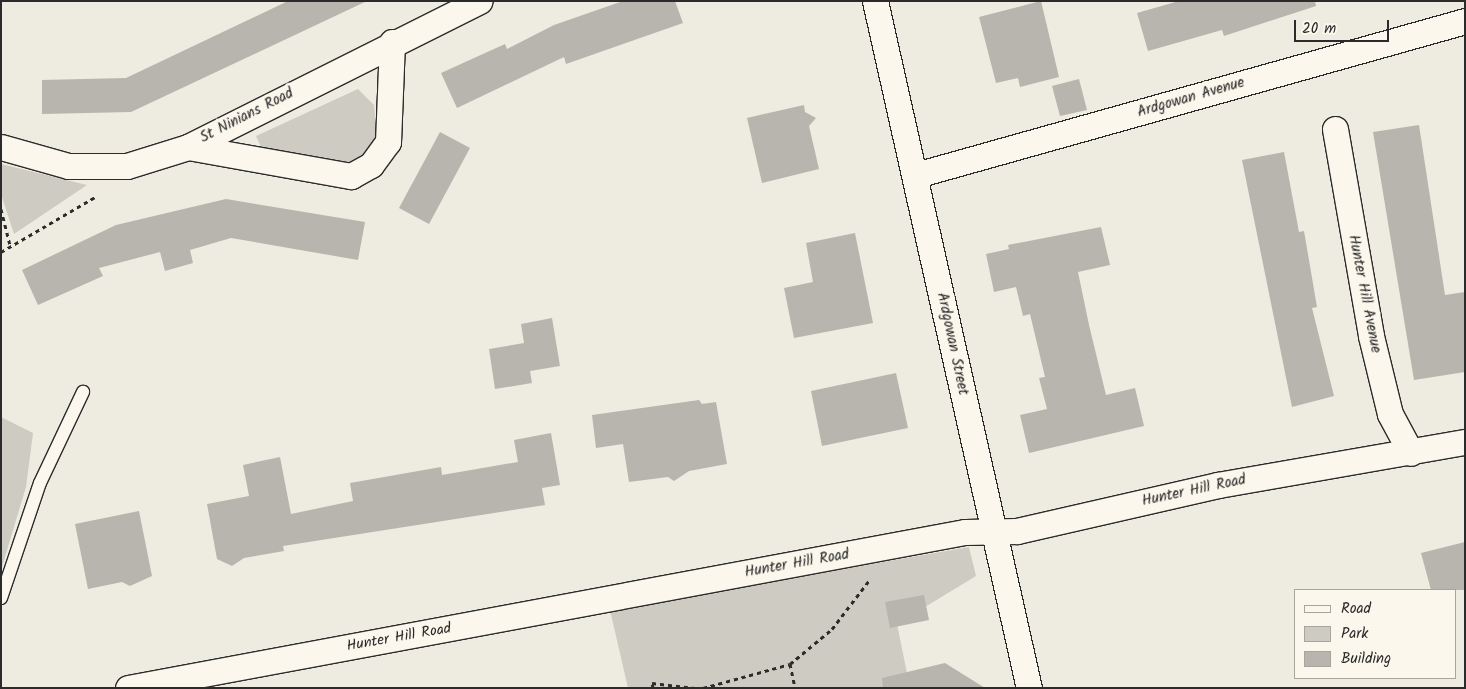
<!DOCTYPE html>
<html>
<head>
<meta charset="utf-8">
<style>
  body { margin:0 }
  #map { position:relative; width:1466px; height:689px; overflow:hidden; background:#eeebe0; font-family:Kalam,sans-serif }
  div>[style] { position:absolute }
  .green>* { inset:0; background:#cecbc2 }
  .building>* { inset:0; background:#b8b5ae }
  .path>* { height:3px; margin-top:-1.5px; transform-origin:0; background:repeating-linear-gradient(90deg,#2b2b2b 0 4px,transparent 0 8px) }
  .roads { filter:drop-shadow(1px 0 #2b2b2b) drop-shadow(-1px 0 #2b2b2b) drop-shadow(0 1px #2b2b2b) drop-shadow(0 -1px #2b2b2b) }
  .service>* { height:12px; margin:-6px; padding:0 6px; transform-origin:6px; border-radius:6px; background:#fbf7ec }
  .minor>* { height:25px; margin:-12.5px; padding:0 12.5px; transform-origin:12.5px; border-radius:12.5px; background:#fbf7ec }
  span { translate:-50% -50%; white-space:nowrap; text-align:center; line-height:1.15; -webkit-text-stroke:5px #fbf7ec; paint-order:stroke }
  .street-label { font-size:15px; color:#2b2b2b }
  .frame { position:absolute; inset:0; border:2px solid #2b2b2b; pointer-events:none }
  .legend { position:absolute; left:1294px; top:589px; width:162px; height:90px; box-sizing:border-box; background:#fbf7ec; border:1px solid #a8a59f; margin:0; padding:6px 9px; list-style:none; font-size:15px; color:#2b2b2b }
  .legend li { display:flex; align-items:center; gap:10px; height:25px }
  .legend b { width:25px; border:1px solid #a8a59f }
  .scale { position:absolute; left:1294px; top:20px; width:95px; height:22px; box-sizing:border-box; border:2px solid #2b2b2b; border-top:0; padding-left:6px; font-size:15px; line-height:18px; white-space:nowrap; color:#2b2b2b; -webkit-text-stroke:4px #fbf7ec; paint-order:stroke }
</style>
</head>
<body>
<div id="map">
  <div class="green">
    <div style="clip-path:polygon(358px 89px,374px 105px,376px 124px,375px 146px,357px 163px,321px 163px,263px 151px,256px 136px)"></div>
    <div style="clip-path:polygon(1px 164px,87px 185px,14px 234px,1px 194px)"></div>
    <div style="clip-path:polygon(1px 417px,33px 433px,26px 487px,1px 570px)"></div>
    <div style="clip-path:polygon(969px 547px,976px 576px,897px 624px,910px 688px,628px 688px,610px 610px)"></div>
  </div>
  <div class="building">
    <div style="clip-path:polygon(288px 1px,367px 1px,131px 112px,42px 114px,42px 80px,126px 78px)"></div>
    <div style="clip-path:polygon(623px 1px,675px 1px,683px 23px,566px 64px,564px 57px,457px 108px,441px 73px,505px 44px,507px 49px,554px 25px)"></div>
    <div style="clip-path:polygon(1041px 1px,1059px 77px,1020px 87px,1018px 78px,996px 83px,979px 17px)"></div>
    <div style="clip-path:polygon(1179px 1px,1315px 1px,1316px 6px,1224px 36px,1222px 30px,1148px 51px,1137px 13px)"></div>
    <div style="clip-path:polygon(1079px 79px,1087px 110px,1060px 116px,1052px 86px)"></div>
    <div style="clip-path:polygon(804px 105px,805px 112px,816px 118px,809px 126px,819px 169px,762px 183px,747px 118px)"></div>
    <div style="clip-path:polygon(1419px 125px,1445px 295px,1465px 292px,1465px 372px,1414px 380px,1373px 132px)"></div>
    <div style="clip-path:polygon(440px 132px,470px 148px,429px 224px,399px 208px)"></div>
    <div style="clip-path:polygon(1284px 152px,1299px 232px,1304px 231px,1317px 307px,1312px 308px,1334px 396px,1292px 407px,1242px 160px)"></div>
    <div style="clip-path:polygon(226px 199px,365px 222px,358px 260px,231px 238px,190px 250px,193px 263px,165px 271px,160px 252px,99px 268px,103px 276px,38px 305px,22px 270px,116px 225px)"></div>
    <div style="clip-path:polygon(1101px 227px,1110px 265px,1078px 272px,1089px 325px,1106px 395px,1135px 388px,1144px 426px,1029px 453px,1020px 415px,1047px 409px,1039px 378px,1045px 377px,1030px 314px,1023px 316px,1016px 287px,994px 292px,986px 254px,1009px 249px,1008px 245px)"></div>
    <div style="clip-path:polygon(855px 233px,873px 323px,794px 338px,784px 288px,813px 282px,806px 243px)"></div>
    <div style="clip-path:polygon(552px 318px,560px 366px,530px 371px,532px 383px,495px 389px,489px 349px,524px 343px,521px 324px)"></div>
    <div style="clip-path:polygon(896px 373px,908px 428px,822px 446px,811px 391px)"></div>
    <div style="clip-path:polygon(699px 400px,702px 404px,716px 402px,727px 464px,689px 471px,674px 481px,668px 477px,629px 482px,623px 444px,596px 448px,592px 415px)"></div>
    <div style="clip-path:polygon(551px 433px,560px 485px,542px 488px,545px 505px,283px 546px,284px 551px,244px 558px,232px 566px,217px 559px,207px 504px,249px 496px,243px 465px,280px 457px,291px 514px,353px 501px,350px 483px,441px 467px,442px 475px,518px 462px,514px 440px)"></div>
    <div style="clip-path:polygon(139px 511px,152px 576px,130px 586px,122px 582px,88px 589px,75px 524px)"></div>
    <div style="clip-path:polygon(1465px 542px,1465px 590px,1431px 590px,1421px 553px)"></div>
    <div style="clip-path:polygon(924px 595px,929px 620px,890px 628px,885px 602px)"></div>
    <div style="clip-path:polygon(945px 663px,985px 688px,883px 688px,882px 678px)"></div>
  </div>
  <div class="path">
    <div style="left:1px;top:209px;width:36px;rotate:76deg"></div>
    <div style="left:1px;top:252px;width:111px;rotate:-30.3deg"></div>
    <div style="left:790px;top:664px;width:25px;rotate:78deg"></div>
    <div style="left:653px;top:688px;width:5px;rotate:-101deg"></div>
    <div style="left:652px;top:683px;width:43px;rotate:6.6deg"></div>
    <div style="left:703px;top:688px;width:90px;rotate:-15.4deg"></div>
    <div style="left:790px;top:664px;width:55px;rotate:-39.8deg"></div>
    <div style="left:832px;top:629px;width:64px;rotate:-52.6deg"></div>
  </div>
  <div class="roads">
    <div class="service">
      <div style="left:1px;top:598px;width:121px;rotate:-71.3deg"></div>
      <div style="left:40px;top:483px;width:101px;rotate:-64.7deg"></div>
    </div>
    <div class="minor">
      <div style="left:875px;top:1px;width:704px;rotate:77.37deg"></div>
      <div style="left:1335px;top:129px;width:210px;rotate:80.1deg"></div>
      <div style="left:1371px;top:336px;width:80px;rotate:76.3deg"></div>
      <div style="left:1390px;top:414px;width:44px;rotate:61.7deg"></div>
      <div style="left:1px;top:147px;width:70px;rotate:15.8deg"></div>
      <div style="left:68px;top:166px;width:59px"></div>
      <div style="left:127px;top:166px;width:64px;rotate:-17.3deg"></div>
      <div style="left:188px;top:147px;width:326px;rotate:-26.6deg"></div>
      <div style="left:188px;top:147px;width:166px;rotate:10.1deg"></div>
      <div style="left:351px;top:176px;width:23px;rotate:-29deg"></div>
      <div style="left:371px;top:165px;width:29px;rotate:-54deg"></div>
      <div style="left:388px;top:142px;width:100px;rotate:-87.7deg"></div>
      <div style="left:916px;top:175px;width:570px;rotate:-15.67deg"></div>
      <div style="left:128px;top:688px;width:851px;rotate:-10.56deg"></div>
      <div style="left:965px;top:532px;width:52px;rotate:-1.1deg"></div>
      <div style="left:1017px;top:531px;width:206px;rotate:-12.9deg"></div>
      <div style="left:1218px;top:485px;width:251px;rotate:-9.9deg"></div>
    </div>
  </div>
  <div class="street-label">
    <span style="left:1191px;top:98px;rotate:-16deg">Ardgowan Avenue</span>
    <span style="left:247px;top:116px;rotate:-27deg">St Ninians Road</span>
    <span style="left:1364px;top:294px;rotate:79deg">Hunter Hill Avenue</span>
    <span style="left:952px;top:344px;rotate:78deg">Ardgowan Street</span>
    <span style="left:1194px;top:491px;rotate:-12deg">Hunter Hill Road</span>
    <span style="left:797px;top:564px;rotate:-10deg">Hunter Hill Road</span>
    <span style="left:399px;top:638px;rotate:-10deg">Hunter Hill Road</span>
  </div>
  <div class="frame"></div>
  <ul class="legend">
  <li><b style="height:6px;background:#fbf7ec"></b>Road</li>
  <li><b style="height:14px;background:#cecbc2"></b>Park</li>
  <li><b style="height:14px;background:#b8b5ae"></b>Building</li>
  </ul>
  <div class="scale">20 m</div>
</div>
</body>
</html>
